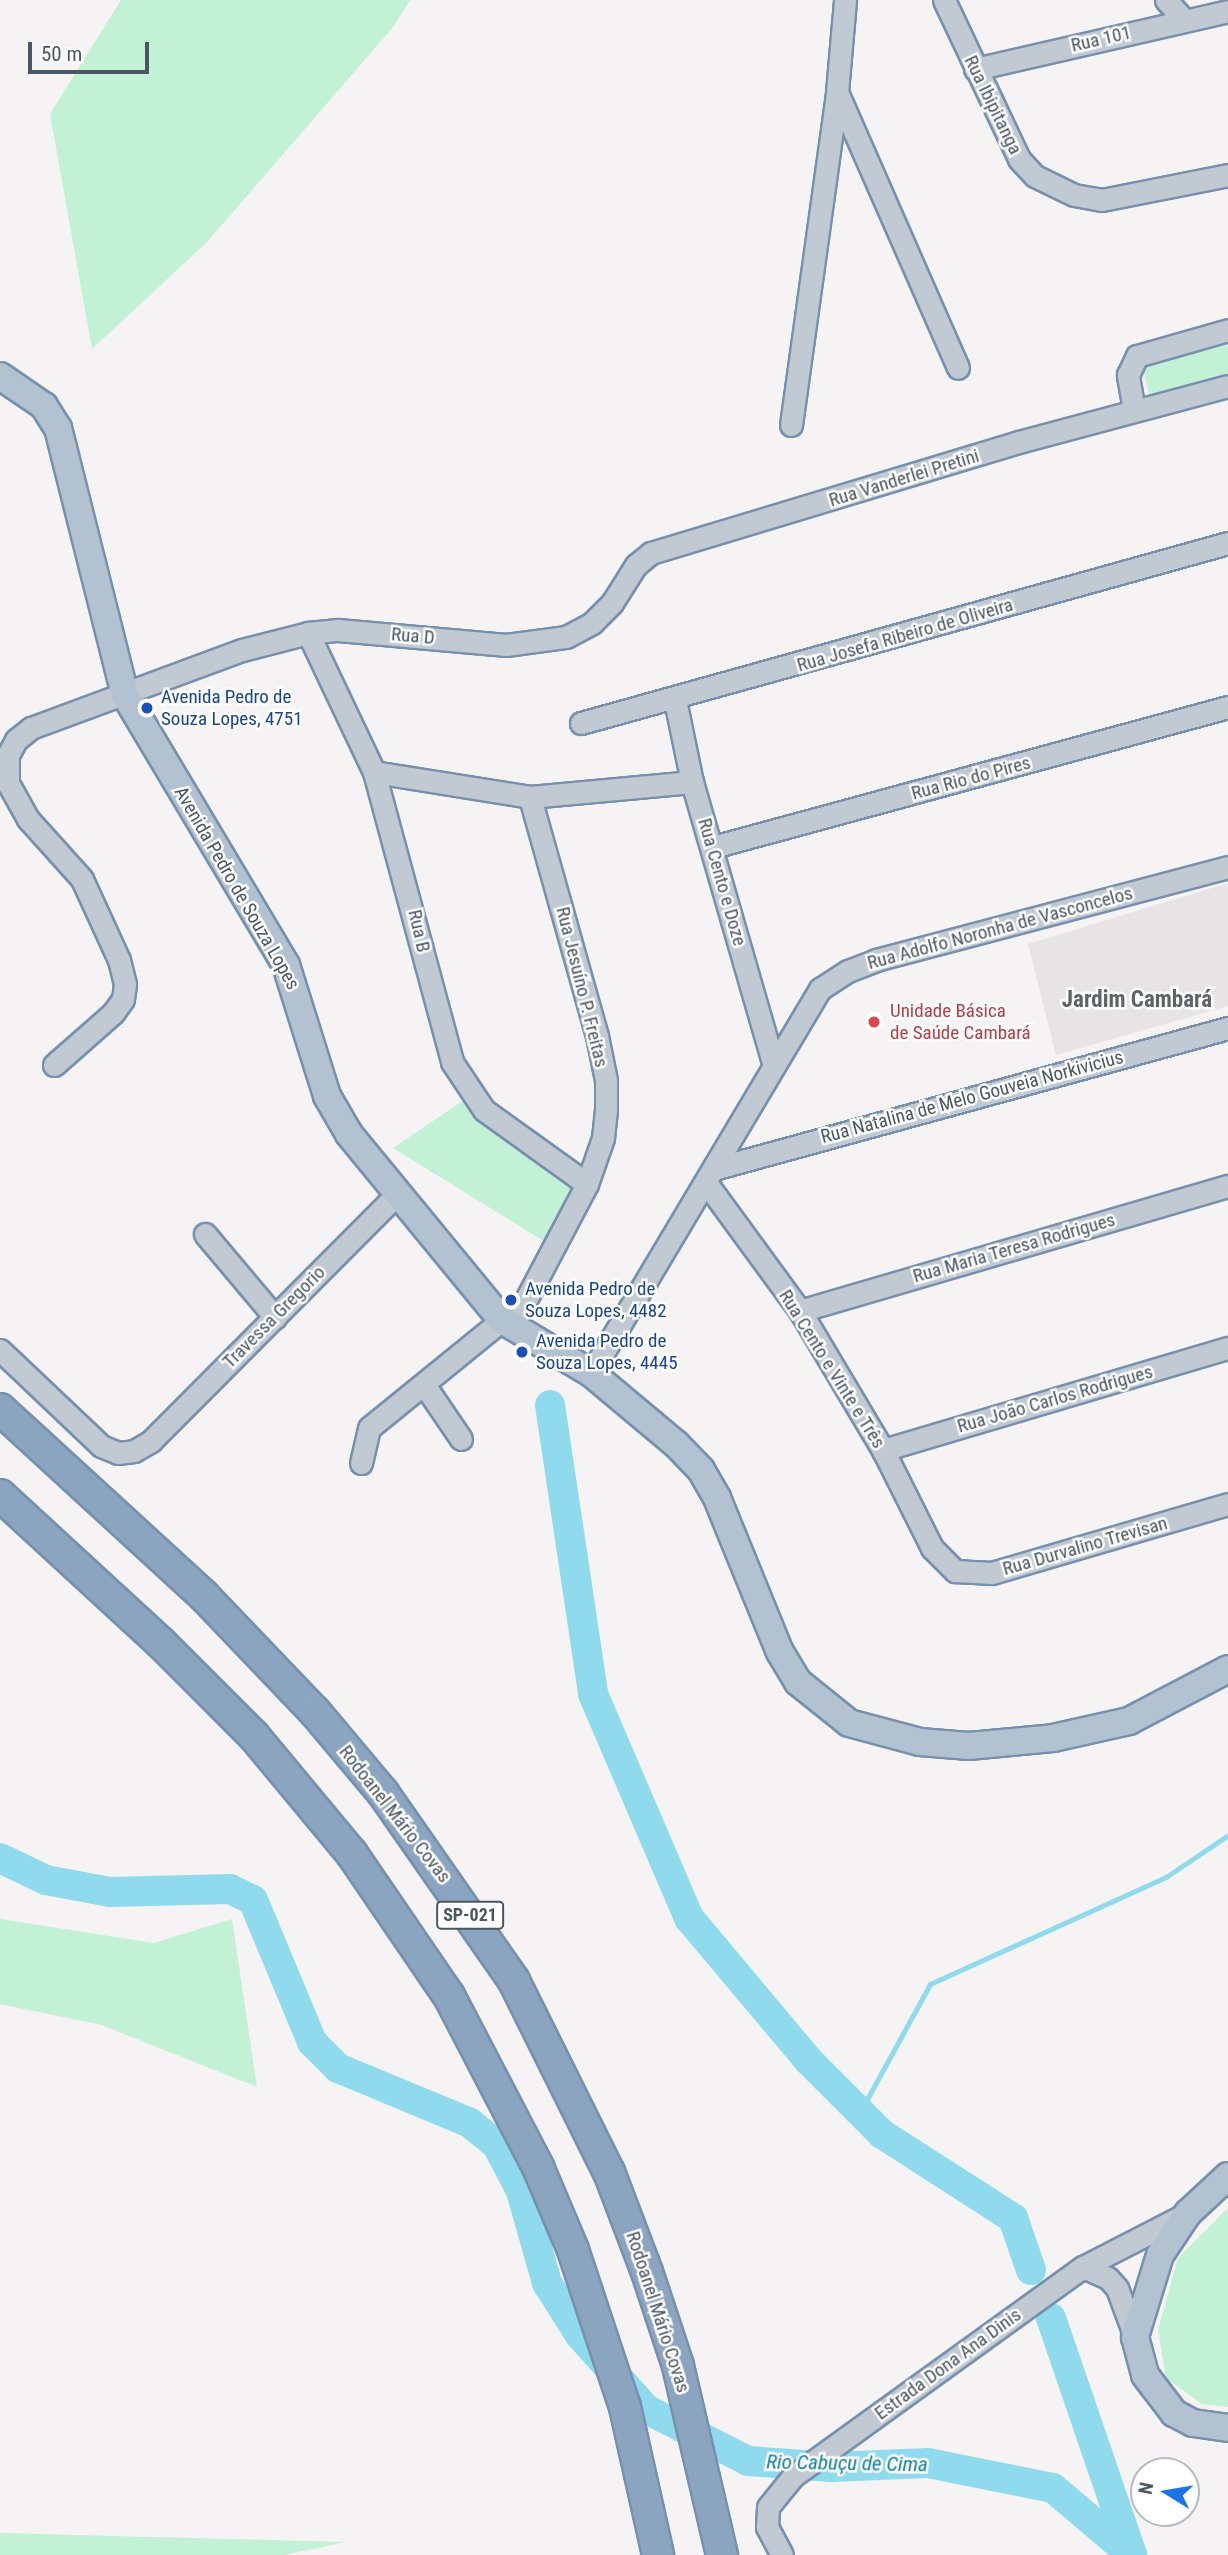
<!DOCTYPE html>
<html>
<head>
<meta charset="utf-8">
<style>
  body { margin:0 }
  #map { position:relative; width:1228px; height:2555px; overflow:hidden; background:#f5f3f3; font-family:"Roboto Condensed",sans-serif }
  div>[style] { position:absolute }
  .education>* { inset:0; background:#e6e4e5 }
  .green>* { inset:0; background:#c3f1d5 }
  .stream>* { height:5px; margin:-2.5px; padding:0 2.5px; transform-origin:2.5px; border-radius:2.5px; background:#90daee }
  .river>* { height:30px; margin:-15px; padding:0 15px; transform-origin:15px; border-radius:15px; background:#90daee }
  .roads { filter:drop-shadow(2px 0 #7690ad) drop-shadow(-2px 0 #7690ad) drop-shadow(0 2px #7690ad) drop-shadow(0 -2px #7690ad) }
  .minor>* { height:21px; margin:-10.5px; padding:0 10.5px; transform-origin:10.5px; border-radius:10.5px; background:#c1cad2 }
  .major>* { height:26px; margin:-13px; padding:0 13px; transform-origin:13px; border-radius:13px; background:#b3c2d1 }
  .highway>* { height:30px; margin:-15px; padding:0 15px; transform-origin:15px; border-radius:15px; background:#8ba5c1 }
  .dots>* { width:19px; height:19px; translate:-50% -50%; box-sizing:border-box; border:4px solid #fff; border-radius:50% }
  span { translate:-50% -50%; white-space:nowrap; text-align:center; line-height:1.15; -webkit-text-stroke:5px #fff; paint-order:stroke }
  .shield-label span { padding:2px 5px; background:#fff; border:2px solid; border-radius:5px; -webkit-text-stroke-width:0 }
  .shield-label { font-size:18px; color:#4a5661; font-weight:700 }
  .street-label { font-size:19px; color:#4a5661 }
  .transit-label { font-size:19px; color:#164399 }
  .left { translate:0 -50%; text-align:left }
  .health-label { font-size:19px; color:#be3a42 }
  .water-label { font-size:21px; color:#0c7c9b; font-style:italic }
  .quarter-label { font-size:23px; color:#5f6368; font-weight:700 }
  .north { position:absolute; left:1130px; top:2457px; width:70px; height:70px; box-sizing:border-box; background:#fff; border:2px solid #b7bbc0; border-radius:50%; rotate:281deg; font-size:19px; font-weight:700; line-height:28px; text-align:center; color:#4a5661 }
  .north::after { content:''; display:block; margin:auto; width:24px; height:32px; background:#1a73e8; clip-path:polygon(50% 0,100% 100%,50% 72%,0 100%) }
  .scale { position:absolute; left:28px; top:42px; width:121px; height:32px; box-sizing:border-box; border:4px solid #4a5661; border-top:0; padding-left:9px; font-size:21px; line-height:24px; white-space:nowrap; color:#4a5661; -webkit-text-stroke:5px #fff; paint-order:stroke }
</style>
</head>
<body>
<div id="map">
  <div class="education">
    <div style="clip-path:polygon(1228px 883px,1228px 1006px,1056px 1055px,1028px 944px)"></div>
  </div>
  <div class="green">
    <div style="clip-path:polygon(121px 0,410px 0,394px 26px,207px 242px,92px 349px,50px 114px)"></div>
    <div style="clip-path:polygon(1228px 345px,1228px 377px,1149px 394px,1142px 364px)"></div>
    <div style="clip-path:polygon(464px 1100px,514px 1145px,576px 1188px,547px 1243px,393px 1148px)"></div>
    <div style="clip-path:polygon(0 1919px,154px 1943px,232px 1919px,257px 2087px,102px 2025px,0 2004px)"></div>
    <div style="clip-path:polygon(1228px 2208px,1228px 2407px,1202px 2404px,1166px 2378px,1158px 2330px,1178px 2258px)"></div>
    <div style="clip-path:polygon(0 2533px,346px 2542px,284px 2555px,0 2555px)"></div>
  </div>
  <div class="stream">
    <div style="left:860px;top:2112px;width:146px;rotate:-61.3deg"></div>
    <div style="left:930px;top:1984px;width:259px;rotate:-24.4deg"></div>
    <div style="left:1166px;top:1877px;width:75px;rotate:-34.1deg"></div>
  </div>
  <div class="river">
    <div style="left:550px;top:1405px;width:292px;rotate:81.5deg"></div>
    <div style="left:593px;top:1694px;width:244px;rotate:66.8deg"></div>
    <div style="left:689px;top:1918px;width:185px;rotate:50deg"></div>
    <div style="left:808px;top:2060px;width:105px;rotate:45deg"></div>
    <div style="left:882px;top:2134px;width:156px;rotate:32.7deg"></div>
    <div style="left:1013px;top:2218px;width:55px;rotate:70.9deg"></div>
    <div style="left:0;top:1858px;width:51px;rotate:25.6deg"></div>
    <div style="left:46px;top:1880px;width:65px;rotate:10.6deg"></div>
    <div style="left:110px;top:1892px;width:120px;rotate:-1.4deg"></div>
    <div style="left:230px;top:1889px;width:25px;rotate:26deg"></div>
    <div style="left:253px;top:1900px;width:154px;rotate:67.4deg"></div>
    <div style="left:312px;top:2042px;width:37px;rotate:45deg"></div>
    <div style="left:338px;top:2068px;width:143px;rotate:22.6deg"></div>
    <div style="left:470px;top:2123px;width:35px;rotate:39deg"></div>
    <div style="left:497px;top:2145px;width:52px;rotate:62.4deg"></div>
    <div style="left:521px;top:2191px;width:96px;rotate:74.2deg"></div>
    <div style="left:547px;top:2283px;width:62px;rotate:57.6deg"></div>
    <div style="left:580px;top:2335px;width:99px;rotate:48.3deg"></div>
    <div style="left:646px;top:2409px;width:114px;rotate:27deg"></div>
    <div style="left:748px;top:2461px;width:83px;rotate:4.1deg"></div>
    <div style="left:831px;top:2467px;width:97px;rotate:-2.4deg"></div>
    <div style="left:928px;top:2463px;width:127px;rotate:11.3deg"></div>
    <div style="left:1053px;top:2488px;width:104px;rotate:40.3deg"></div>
    <div style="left:1051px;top:2318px;width:250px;rotate:71.1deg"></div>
  </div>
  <div class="roads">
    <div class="minor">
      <div style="left:944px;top:0;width:176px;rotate:64.7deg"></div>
      <div style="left:1019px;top:159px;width:23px;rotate:47deg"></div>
      <div style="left:1035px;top:176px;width:43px;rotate:26deg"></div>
      <div style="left:1074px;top:195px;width:28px;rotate:10deg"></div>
      <div style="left:1102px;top:200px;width:128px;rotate:-11.2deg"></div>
      <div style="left:1166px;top:0;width:25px;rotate:48deg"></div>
      <div style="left:975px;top:69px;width:260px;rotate:-12.9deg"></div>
      <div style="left:837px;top:92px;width:301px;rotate:66.3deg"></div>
      <div style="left:1134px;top:410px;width:36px;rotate:-100deg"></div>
      <div style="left:1128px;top:375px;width:21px;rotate:-65deg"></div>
      <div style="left:1137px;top:356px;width:95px;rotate:-15.9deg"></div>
      <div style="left:791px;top:425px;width:336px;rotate:-82.1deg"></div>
      <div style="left:837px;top:92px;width:92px;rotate:-85deg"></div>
      <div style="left:308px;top:633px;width:154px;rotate:64.6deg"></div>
      <div style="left:374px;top:772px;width:300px;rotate:74.9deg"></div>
      <div style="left:452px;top:1062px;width:58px;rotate:56.3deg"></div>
      <div style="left:484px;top:1110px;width:127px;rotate:35.7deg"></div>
      <div style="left:675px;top:700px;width:84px;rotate:78.3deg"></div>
      <div style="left:692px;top:782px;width:291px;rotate:73.9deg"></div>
      <div style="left:581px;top:723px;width:672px;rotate:-15.55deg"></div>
      <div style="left:374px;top:772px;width:158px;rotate:9.1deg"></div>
      <div style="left:530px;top:797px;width:163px;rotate:-5.3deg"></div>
      <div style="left:713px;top:847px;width:534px;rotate:-15.21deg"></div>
      <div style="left:54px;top:1065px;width:79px;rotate:-41.4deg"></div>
      <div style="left:113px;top:1013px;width:17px;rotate:-54deg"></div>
      <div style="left:123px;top:999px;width:15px;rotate:-82deg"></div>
      <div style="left:125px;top:984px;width:25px;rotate:-104deg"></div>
      <div style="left:119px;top:960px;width:89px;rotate:-114.6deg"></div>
      <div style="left:82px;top:879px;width:81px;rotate:-132deg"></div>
      <div style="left:28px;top:819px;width:41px;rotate:-119.1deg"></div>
      <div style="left:8px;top:783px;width:28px;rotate:-90deg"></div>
      <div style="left:8px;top:755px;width:17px;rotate:-62deg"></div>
      <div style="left:16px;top:740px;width:19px;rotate:-39deg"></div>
      <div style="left:31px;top:728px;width:225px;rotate:-20.3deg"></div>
      <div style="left:242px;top:650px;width:68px;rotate:-14.4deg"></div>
      <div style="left:308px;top:633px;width:30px;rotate:-6deg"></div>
      <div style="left:338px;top:630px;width:169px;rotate:5.1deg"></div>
      <div style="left:506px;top:645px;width:61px;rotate:-7.6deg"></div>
      <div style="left:566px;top:637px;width:30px;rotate:-28deg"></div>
      <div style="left:592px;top:623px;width:28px;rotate:-45deg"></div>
      <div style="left:612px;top:603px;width:45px;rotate:-57.7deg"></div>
      <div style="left:636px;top:565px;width:19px;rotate:-39deg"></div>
      <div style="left:651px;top:553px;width:384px;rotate:-16.8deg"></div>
      <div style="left:1019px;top:442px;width:216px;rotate:-15deg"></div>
      <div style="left:717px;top:1168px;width:530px;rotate:-15.32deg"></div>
      <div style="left:707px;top:1184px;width:157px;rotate:53.8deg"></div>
      <div style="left:800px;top:1311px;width:162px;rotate:59.2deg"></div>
      <div style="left:883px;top:1450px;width:110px;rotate:63.4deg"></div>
      <div style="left:932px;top:1548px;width:33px;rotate:45deg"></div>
      <div style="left:955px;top:1571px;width:37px;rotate:3deg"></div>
      <div style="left:992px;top:1573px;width:246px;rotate:-16.3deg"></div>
      <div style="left:205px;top:1234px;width:109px;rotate:49.9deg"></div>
      <div style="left:800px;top:1311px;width:446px;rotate:-16.3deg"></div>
      <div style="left:511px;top:1328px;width:163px;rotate:-62.2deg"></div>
      <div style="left:587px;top:1184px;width:49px;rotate:-70.8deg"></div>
      <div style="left:603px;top:1138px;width:28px;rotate:-84deg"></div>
      <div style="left:606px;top:1110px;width:30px;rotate:-90deg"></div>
      <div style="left:606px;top:1080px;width:45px;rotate:-101.6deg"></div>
      <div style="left:597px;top:1036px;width:248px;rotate:-105.7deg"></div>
      <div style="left:0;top:1350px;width:139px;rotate:43.5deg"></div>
      <div style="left:101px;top:1446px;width:18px;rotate:22deg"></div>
      <div style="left:118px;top:1453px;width:16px;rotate:-7deg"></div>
      <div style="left:134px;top:1451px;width:20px;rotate:-30deg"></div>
      <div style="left:151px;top:1441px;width:350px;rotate:-45.1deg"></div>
      <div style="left:591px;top:1373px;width:447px;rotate:-59.2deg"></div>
      <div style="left:820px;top:989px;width:33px;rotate:-33deg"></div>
      <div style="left:848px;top:971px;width:30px;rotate:-21deg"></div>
      <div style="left:876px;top:960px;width:364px;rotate:-14.8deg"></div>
      <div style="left:425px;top:1386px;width:64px;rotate:55.8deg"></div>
      <div style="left:883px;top:1450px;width:360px;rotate:-16.5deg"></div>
      <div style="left:361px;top:1463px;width:36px;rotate:-77deg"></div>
      <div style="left:369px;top:1428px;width:171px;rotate:-39.1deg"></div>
      <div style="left:1083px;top:2267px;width:27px;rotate:24deg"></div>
      <div style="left:1108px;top:2278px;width:13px;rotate:48deg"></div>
      <div style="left:1117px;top:2288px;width:52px;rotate:69.8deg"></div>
      <div style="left:782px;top:2555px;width:32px;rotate:-118deg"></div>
      <div style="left:767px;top:2527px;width:20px;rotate:-87deg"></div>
      <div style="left:768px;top:2507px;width:40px;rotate:-51deg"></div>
      <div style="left:793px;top:2476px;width:357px;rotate:-35.8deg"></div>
      <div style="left:1083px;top:2267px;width:118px;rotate:-27.2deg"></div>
    </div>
    <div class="major">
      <div style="left:0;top:376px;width:53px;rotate:34.3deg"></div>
      <div style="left:44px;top:406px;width:26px;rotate:58deg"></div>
      <div style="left:58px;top:428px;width:275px;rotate:75.9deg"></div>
      <div style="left:125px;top:695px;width:314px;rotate:59.2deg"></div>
      <div style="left:286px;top:965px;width:137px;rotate:72.6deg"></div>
      <div style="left:327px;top:1096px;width:44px;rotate:59.9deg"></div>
      <div style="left:349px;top:1134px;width:241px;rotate:50.6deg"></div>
      <div style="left:502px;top:1320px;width:104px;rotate:30.8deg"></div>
      <div style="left:591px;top:1373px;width:111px;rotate:39.9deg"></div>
      <div style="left:676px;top:1444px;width:36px;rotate:46deg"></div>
      <div style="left:701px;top:1470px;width:32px;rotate:60deg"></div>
      <div style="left:717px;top:1498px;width:166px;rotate:67.8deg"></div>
      <div style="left:780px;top:1652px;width:35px;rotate:59deg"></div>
      <div style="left:798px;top:1682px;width:65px;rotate:38.8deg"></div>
      <div style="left:849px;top:1723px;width:73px;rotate:15deg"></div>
      <div style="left:920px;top:1742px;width:49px;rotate:4.7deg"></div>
      <div style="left:969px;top:1746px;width:84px;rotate:-5.4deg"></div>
      <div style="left:1053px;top:1738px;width:78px;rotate:-12.6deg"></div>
      <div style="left:1129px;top:1721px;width:112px;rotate:-27.7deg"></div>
      <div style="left:1228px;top:2176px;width:54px;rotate:137.2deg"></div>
      <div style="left:1188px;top:2213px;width:50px;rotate:123.7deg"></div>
      <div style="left:1160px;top:2255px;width:86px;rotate:107deg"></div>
      <div style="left:1135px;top:2337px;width:39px;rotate:75deg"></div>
      <div style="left:1145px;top:2375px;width:48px;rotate:52.7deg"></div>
      <div style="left:1174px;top:2413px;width:21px;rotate:28deg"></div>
      <div style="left:1193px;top:2423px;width:35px;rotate:8deg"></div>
    </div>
    <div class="highway">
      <div style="left:0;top:1409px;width:277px;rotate:42.5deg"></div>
      <div style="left:204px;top:1596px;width:161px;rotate:46.3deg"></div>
      <div style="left:315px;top:1712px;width:106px;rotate:50deg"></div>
      <div style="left:383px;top:1793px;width:229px;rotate:55.1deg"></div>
      <div style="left:514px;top:1981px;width:213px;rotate:63.6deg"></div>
      <div style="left:609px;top:2172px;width:107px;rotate:69.2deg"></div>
      <div style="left:647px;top:2272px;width:99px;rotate:71.7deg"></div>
      <div style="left:678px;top:2366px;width:194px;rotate:76.9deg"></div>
      <div style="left:0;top:1495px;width:219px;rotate:42.6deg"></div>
      <div style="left:161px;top:1643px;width:132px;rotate:45deg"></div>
      <div style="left:254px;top:1736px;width:153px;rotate:50.3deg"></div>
      <div style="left:352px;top:1854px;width:172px;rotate:55.7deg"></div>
      <div style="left:449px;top:1996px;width:193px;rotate:62.5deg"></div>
      <div style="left:538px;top:2167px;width:90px;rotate:67.1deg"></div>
      <div style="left:573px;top:2250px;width:165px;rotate:71.7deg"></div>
      <div style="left:625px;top:2407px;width:152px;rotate:77.4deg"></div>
    </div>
  </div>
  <div class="dots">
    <div style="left:147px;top:708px;background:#1a4fb4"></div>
    <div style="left:874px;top:1022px;background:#e0444e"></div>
    <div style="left:511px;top:1300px;background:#1a4fb4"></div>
    <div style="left:522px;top:1352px;background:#1a4fb4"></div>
  </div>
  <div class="shield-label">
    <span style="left:470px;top:1915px">SP-021</span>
  </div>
  <div class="street-label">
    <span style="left:1101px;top:39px;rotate:-13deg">Rua 101</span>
    <span style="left:993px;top:105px;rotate:64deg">Rua Ibipitanga</span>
    <span style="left:904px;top:478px;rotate:-17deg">Rua Vanderlei Pretini</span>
    <span style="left:905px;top:635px;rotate:-16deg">Rua Josefa Ribeiro de Oliveira</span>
    <span style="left:413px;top:636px;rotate:5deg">Rua D</span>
    <span style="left:971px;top:778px;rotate:-15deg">Rua Rio do Pires</span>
    <span style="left:722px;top:882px;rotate:74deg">Rua Cento e Doze</span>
    <span style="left:237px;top:888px;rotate:60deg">Avenida Pedro de Souza Lopes</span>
    <span style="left:1000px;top:928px;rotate:-15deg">Rua Adolfo Noronha de Vasconcelos</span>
    <span style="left:419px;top:931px;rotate:77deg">Rua B</span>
    <span style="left:582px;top:987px;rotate:76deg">Rua Jesuíno P. Freitas</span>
    <span style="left:972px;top:1097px;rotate:-15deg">Rua Natalina de Melo Gouveia Norkivicius</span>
    <span style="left:1014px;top:1248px;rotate:-16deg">Rua Maria Teresa Rodrigues</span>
    <span style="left:274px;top:1317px;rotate:-45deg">Travessa Gregorio</span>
    <span style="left:832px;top:1369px;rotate:58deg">Rua Cento e Vinte e Três</span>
    <span style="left:1055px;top:1399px;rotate:-16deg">Rua João Carlos Rodrigues</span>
    <span style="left:1085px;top:1546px;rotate:-16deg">Rua Durvalino Trevisan</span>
    <span style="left:395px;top:1814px;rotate:52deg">Rodoanel Mário Covas</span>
    <span style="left:658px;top:2312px;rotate:72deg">Rodoanel Mário Covas</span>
    <span style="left:948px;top:2364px;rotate:-36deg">Estrada Dona Ana Dinis</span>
  </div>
  <div class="transit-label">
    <span class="left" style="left:161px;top:708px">Avenida Pedro de<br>Souza Lopes, 4751</span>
    <span class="left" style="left:525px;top:1300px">Avenida Pedro de<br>Souza Lopes, 4482</span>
    <span class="left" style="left:536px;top:1352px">Avenida Pedro de<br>Souza Lopes, 4445</span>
  </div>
  <div class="health-label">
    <span class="left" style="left:890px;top:1022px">Unidade Básica<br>de Saúde Cambará</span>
  </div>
  <div class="water-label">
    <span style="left:847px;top:2463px;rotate:1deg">Rio Cabuçu de Cima</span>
  </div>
  <div class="quarter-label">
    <span style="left:1137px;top:1000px">Jardim Cambará</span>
  </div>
  <div class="north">N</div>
  <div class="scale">50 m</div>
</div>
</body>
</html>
